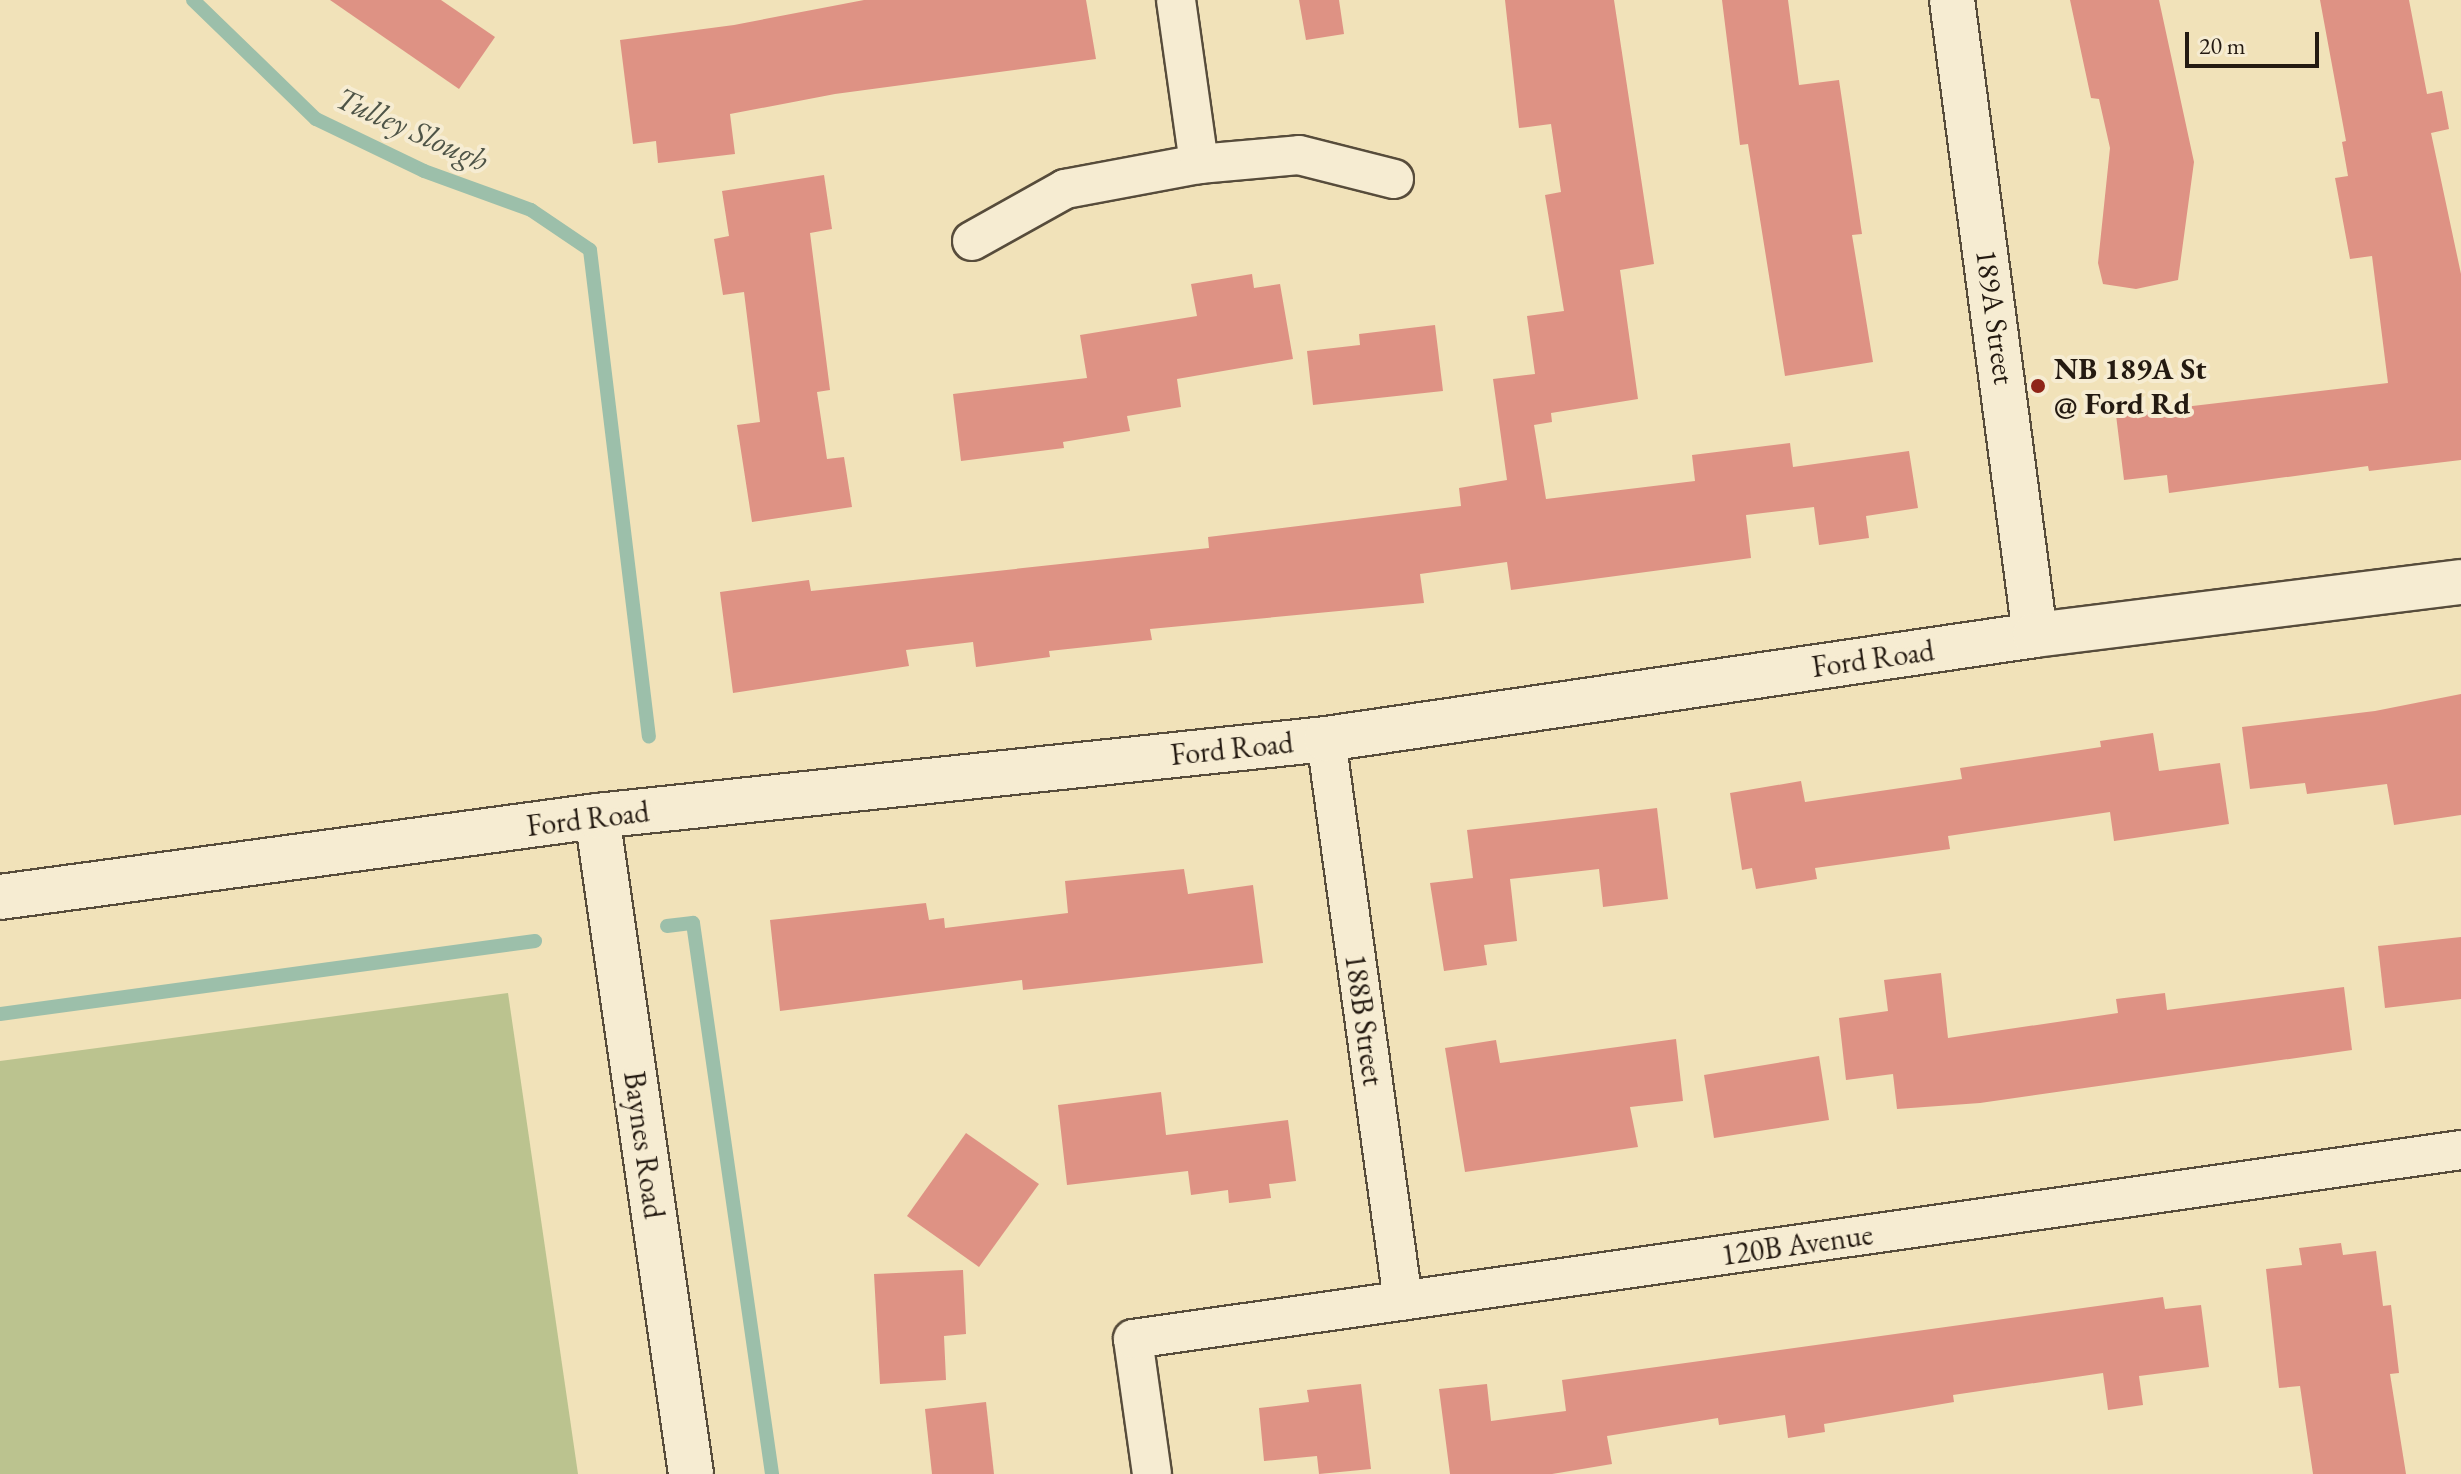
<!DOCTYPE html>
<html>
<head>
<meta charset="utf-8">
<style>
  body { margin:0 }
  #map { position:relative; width:2461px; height:1474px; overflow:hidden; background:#f1e2b9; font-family:"EB Garamond",serif }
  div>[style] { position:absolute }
  .green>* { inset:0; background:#bbc38f }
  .stream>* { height:14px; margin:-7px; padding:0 7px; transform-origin:7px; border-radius:7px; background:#9cbfaa }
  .building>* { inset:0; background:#de9284 }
  .roads { filter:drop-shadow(2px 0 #574c3b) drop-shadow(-2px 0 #574c3b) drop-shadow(0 2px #574c3b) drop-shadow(0 -2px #574c3b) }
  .street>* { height:38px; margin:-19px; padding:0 19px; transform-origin:19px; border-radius:19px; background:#f6ecd2 }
  .secondary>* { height:44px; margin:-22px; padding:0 22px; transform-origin:22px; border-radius:22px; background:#f6ecd2 }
  .dots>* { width:22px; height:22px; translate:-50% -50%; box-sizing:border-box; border:4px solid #f6ecd2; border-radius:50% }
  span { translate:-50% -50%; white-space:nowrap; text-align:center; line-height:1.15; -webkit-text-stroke:8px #f6ecd2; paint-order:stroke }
  .street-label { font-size:30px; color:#241a11 }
  .poi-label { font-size:30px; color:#241a11; font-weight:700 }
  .left { translate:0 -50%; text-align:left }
  .water-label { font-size:32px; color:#4e5447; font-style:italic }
  .scale { position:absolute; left:2185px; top:32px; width:134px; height:36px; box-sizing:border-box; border:4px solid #241a11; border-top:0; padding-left:10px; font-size:24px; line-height:28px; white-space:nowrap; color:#241a11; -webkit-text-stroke:6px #f6ecd2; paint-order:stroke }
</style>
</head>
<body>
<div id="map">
  <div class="green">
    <div style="clip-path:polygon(508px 993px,578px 1474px,0 1474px,0 1061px)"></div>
  </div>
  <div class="stream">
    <div style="left:193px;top:0;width:171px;rotate:44.1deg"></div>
    <div style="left:316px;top:119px;width:120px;rotate:25.7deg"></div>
    <div style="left:424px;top:171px;width:114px;rotate:20deg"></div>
    <div style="left:531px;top:210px;width:71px;rotate:34.1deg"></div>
    <div style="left:590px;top:250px;width:490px;rotate:83.1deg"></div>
    <div style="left:667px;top:926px;width:26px;rotate:-7deg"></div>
    <div style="left:693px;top:923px;width:557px;rotate:81.84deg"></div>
    <div style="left:0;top:1014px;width:540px;rotate:-7.77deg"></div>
  </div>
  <div class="building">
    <div style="clip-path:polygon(330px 0,441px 0,495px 37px,459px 89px)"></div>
    <div style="clip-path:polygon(864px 0,1086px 0,1096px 59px,835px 94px,730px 114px,735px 154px,658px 163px,656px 141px,633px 144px,620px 40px,734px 25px)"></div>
    <div style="clip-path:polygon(1299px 0,1339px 0,1344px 34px,1306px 40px)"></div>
    <div style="clip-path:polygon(1505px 0,1614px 0,1654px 264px,1620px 270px,1638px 399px,1551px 413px,1552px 422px,1534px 425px,1546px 499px,1695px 481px,1692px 455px,1790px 443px,1793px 467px,1909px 451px,1918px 508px,1866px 516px,1869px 538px,1819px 545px,1814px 507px,1746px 515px,1751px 558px,1511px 590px,1507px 562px,1420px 574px,1424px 603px,1150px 629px,1152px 640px,1049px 651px,1050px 657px,976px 667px,973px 642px,906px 650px,909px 666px,733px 693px,720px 592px,809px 580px,811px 591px,1209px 548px,1208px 537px,1461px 506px,1459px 488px,1507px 480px,1493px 379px,1535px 374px,1527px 316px,1564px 311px,1545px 195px,1561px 192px,1551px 124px,1519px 128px)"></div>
    <div style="clip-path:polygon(1722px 0,1788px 0,1799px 85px,1839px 80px,1862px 234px,1852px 235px,1873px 362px,1785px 376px,1748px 144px,1740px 145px)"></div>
    <div style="clip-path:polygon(2070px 0,2159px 0,2194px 162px,2178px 280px,2136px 289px,2103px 284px,2098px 263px,2110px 148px,2099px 99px,2091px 98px)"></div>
    <div style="clip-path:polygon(2320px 0,2409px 0,2427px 94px,2442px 91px,2449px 129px,2431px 133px,2461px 274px,2461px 460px,2369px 471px,2368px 466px,2169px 493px,2167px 475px,2124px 480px,2116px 415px,2388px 383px,2372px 256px,2350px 259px,2335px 178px,2348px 176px,2342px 142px,2346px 141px)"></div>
    <div style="clip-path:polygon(824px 175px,832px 229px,810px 233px,830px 390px,817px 392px,827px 459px,844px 457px,852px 507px,752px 522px,737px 425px,760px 422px,744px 292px,723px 295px,714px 239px,729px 236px,722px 191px)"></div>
    <div style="clip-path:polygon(1252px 274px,1254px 288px,1280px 284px,1293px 359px,1177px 379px,1181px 407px,1127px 416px,1130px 431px,1063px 442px,1064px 448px,961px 461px,953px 394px,1087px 378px,1080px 335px,1197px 316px,1191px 284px)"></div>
    <div style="clip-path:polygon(1435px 325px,1443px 391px,1313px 405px,1307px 351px,1360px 345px,1359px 334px)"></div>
    <div style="clip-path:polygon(2461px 694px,2461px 815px,2394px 825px,2387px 784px,2307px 794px,2305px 783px,2250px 789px,2242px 727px,2375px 711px)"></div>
    <div style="clip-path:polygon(2153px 733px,2159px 771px,2220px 763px,2229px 824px,2114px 841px,2110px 812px,1948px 836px,1950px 849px,1815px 868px,1817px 879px,1756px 889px,1752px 868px,1742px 870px,1730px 793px,1801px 781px,1805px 802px,1962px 779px,1960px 768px,2101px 747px,2100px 741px)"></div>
    <div style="clip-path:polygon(1657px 808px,1668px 899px,1603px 907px,1599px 869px,1510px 879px,1517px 941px,1484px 945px,1487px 965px,1444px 971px,1430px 883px,1473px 878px,1467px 830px)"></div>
    <div style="clip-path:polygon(1184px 869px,1188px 894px,1253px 885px,1263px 963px,1023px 990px,1022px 980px,780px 1011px,770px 920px,926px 903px,929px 920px,944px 918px,945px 928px,1068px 913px,1065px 881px)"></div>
    <div style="clip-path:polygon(2461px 937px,2461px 999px,2385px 1008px,2378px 946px)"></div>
    <div style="clip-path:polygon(1941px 973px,1948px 1038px,2118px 1013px,2116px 999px,2165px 993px,2167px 1010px,2344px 987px,2352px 1050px,1980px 1103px,1897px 1109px,1893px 1074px,1846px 1080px,1839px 1018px,1888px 1011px,1884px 980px)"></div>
    <div style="clip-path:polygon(1676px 1039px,1683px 1101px,1630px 1107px,1638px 1147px,1465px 1172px,1445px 1048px,1496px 1040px,1500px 1063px)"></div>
    <div style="clip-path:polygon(1819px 1056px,1829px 1120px,1714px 1138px,1704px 1075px)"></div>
    <div style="clip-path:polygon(1161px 1092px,1166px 1135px,1288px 1120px,1296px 1181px,1269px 1184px,1271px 1198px,1229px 1203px,1228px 1190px,1191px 1195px,1188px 1171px,1067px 1185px,1058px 1105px)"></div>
    <div style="clip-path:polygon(966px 1133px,1039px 1184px,979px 1267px,907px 1216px)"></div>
    <div style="clip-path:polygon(2341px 1243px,2343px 1255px,2376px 1251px,2383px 1306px,2391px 1305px,2399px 1373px,2390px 1374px,2406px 1474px,2313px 1474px,2300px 1386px,2279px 1388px,2266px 1269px,2302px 1265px,2299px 1248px)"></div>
    <div style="clip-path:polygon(963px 1270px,966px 1334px,944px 1336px,946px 1380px,880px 1384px,874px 1274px)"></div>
    <div style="clip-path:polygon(2163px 1297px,2165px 1309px,2201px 1305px,2209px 1367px,2139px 1376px,2143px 1405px,2108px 1410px,2103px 1373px,1953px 1395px,1954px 1402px,1824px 1424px,1825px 1432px,1788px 1438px,1785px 1415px,1719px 1425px,1718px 1418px,1607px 1436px,1612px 1464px,1552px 1474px,1450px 1474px,1439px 1389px,1487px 1384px,1491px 1421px,1566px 1411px,1562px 1380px)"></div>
    <div style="clip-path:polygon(1361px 1384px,1371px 1469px,1319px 1474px,1317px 1456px,1264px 1461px,1259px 1408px,1309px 1402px,1307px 1390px)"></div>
    <div style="clip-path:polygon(986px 1402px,994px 1474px,932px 1474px,925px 1409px)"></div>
  </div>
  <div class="roads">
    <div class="street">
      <div style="left:1176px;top:0;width:166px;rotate:82deg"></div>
      <div style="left:972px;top:241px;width:107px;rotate:-29.2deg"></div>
      <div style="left:1065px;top:189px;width:136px;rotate:-10.6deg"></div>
      <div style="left:1199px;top:164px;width:100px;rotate:-5.1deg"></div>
      <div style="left:1299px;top:155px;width:98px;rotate:14.2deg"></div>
      <div style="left:1326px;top:739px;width:567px;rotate:82.2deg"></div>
      <div style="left:1152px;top:1474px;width:136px;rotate:-98deg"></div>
      <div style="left:1133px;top:1339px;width:1341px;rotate:-8.1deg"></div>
    </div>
    <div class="secondary">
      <div style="left:1952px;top:0;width:640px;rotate:82.55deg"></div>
      <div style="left:597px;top:816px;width:665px;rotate:81.87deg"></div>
      <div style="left:0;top:897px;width:602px;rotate:-7.73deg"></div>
      <div style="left:597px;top:816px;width:733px;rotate:-6.03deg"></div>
      <div style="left:1326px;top:739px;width:717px;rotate:-8.34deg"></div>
      <div style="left:2035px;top:635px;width:429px;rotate:-7.1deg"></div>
    </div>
  </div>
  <div class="dots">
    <div style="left:2038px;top:386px;background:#8f2418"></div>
  </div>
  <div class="street-label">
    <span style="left:1995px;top:317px;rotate:82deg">189A Street</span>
    <span style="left:1873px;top:659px;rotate:-8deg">Ford Road</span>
    <span style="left:1232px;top:749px;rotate:-6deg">Ford Road</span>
    <span style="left:588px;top:819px;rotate:-7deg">Ford Road</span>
    <span style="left:1364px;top:1020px;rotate:82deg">188B Street</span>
    <span style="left:644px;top:1145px;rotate:82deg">Baynes Road</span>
    <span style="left:1797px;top:1245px;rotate:-8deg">120B Avenue</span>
  </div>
  <div class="poi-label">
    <span class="left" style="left:2054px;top:386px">NB 189A St<br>@ Ford Rd</span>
  </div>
  <div class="water-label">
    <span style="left:412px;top:129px;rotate:24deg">Tulley Slough</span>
  </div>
  <div class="scale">20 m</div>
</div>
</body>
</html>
